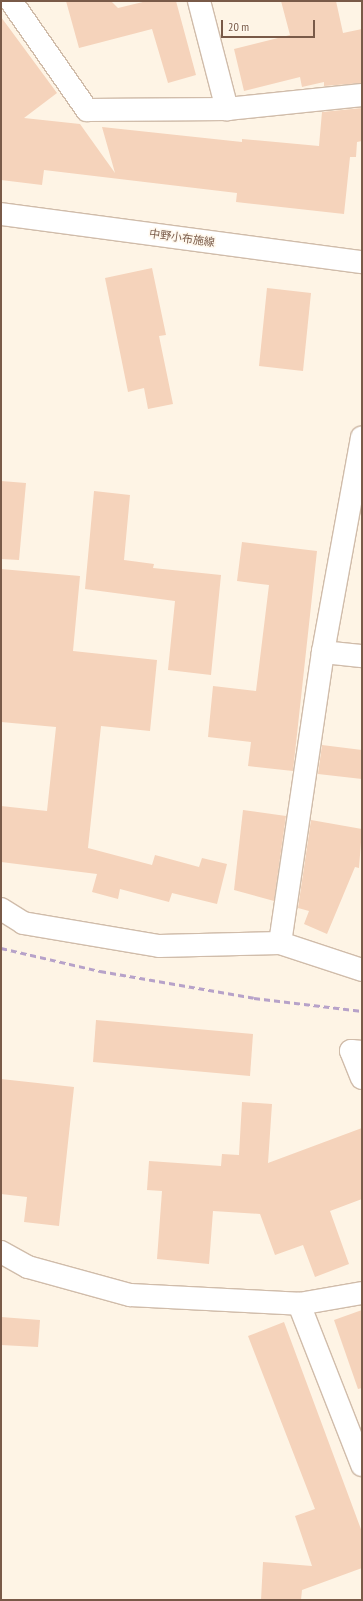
<!DOCTYPE html>
<html>
<head>
<meta charset="utf-8">
<style>
  body { margin:0 }
  #map { position:relative; width:363px; height:1601px; overflow:hidden; background:#fef4e5; font-family:"PT Sans Narrow","Noto Sans JP",sans-serif }
  div>[style] { position:absolute }
  .building>* { inset:0; background:#f5d3bb }
  .roads { filter:drop-shadow(1px 0 #d0bcaa) drop-shadow(-1px 0 #d0bcaa) drop-shadow(0 1px #d0bcaa) drop-shadow(0 -1px #d0bcaa) }
  .minor>* { height:22px; margin:-11px; padding:0 11px; transform-origin:11px; border-radius:11px; background:#fff }
  .secondary>* { height:22px; margin:-11px; padding:0 11px; transform-origin:11px; border-radius:11px; background:#fff }
  .rail>* { height:3px; margin-top:-1.5px; transform-origin:0; background:repeating-linear-gradient(90deg,#b7a2c9 0 6px,transparent 0 10px) }
  span { translate:-50% -50%; white-space:nowrap; text-align:center; line-height:1.15; -webkit-text-stroke:3px #fff8ed; paint-order:stroke }
  .street-label { font-size:11px; color:#795a48 }
  .frame { position:absolute; inset:0; border:2px solid #795a48; pointer-events:none }
  .scale { position:absolute; left:221px; top:20px; width:94px; height:18px; box-sizing:border-box; border:2px solid #795a48; border-top:0; padding-left:5px; font-size:12px; line-height:14px; white-space:nowrap; color:#795a48; -webkit-text-stroke:3px #fff8ed; paint-order:stroke }
</style>
</head>
<body>
<div id="map">
  <div class="building">
    <div style="clip-path:polygon(66px 1px,111px 1px,118px 8px,147px 1px,176px 1px,196px 75px,168px 83px,152px 29px,79px 48px)"></div>
    <div style="clip-path:polygon(281px 1px,336px 1px,343px 33px,362px 29px,362px 83px,324px 86px,324px 82px,302px 87px,300px 77px,244px 91px,234px 49px,290px 35px)"></div>
    <div style="clip-path:polygon(1px 17px,57px 93px,24px 118px,80px 124px,115px 173px,102px 127px,242px 142px,242px 139px,319px 146px,322px 112px,362px 108px,362px 141px,357px 142px,356px 157px,350px 157px,344px 214px,236px 202px,237px 193px,44px 170px,42px 185px,1px 180px)"></div>
    <div style="clip-path:polygon(152px 268px,166px 335px,159px 336px,173px 404px,148px 409px,144px 388px,128px 392px,105px 278px)"></div>
    <div style="clip-path:polygon(267px 288px,311px 293px,303px 371px,259px 366px)"></div>
    <div style="clip-path:polygon(1px 481px,26px 483px,19px 560px,1px 559px)"></div>
    <div style="clip-path:polygon(94px 491px,130px 495px,124px 560px,154px 564px,153px 568px,221px 575px,211px 675px,168px 670px,175px 601px,85px 589px)"></div>
    <div style="clip-path:polygon(242px 542px,317px 551px,293px 771px,248px 766px,251px 742px,208px 737px,213px 686px,256px 691px,269px 585px,237px 581px)"></div>
    <div style="clip-path:polygon(1px 569px,80px 576px,73px 651px,157px 660px,150px 731px,101px 726px,88px 848px,152px 865px,155px 855px,199px 867px,202px 858px,227px 864px,217px 904px,172px 893px,169px 902px,120px 889px,118px 899px,92px 892px,97px 874px,1px 862px,1px 806px,47px 811px,56px 727px,1px 722px)"></div>
    <div style="clip-path:polygon(322px 745px,362px 750px,362px 779px,318px 774px)"></div>
    <div style="clip-path:polygon(243px 810px,286px 816px,274px 901px,234px 890px)"></div>
    <div style="clip-path:polygon(311px 820px,362px 829px,359px 868px,355px 867px,327px 934px,304px 924px,309px 911px,298px 908px)"></div>
    <div style="clip-path:polygon(96px 1020px,253px 1034px,250px 1076px,93px 1062px)"></div>
    <div style="clip-path:polygon(1px 1079px,74px 1087px,59px 1226px,24px 1222px,27px 1197px,1px 1194px)"></div>
    <div style="clip-path:polygon(242px 1102px,272px 1104px,268px 1163px,362px 1128px,362px 1199px,330px 1211px,349px 1264px,315px 1277px,303px 1245px,275px 1255px,260px 1214px,213px 1211px,209px 1264px,157px 1259px,162px 1191px,147px 1190px,149px 1161px,221px 1166px,222px 1154px,239px 1155px)"></div>
    <div style="clip-path:polygon(362px 1310px,362px 1388px,358px 1389px,334px 1320px)"></div>
    <div style="clip-path:polygon(1px 1317px,40px 1320px,38px 1347px,1px 1345px)"></div>
    <div style="clip-path:polygon(284px 1322px,362px 1532px,362px 1568px,302px 1590px,301px 1600px,261px 1600px,263px 1562px,312px 1566px,295px 1516px,315px 1509px,248px 1336px)"></div>
  </div>
  <div class="roads">
    <div class="minor">
      <div style="left:11px;top:1px;width:133px;rotate:55.1deg"></div>
      <div style="left:87px;top:110px;width:140px;rotate:-0.4deg"></div>
      <div style="left:227px;top:109px;width:136px;rotate:-5.9deg"></div>
      <div style="left:199px;top:1px;width:112px;rotate:75.5deg"></div>
      <div style="left:323px;top:652px;width:39px;rotate:6deg"></div>
      <div style="left:1px;top:909px;width:26px;rotate:32deg"></div>
      <div style="left:23px;top:923px;width:138px;rotate:9.6deg"></div>
      <div style="left:159px;top:946px;width:121px;rotate:-1.4deg"></div>
      <div style="left:280px;top:943px;width:86px;rotate:18.2deg"></div>
      <div style="left:280px;top:943px;width:294px;rotate:-81.6deg"></div>
      <div style="left:323px;top:652px;width:218px;rotate:-79.7deg"></div>
      <div style="left:362px;top:1052px;width:11px;rotate:-175deg"></div>
      <div style="left:351px;top:1051px;width:29px;rotate:68deg"></div>
      <div style="left:1px;top:1252px;width:31px;rotate:29deg"></div>
      <div style="left:28px;top:1267px;width:106px;rotate:15.4deg"></div>
      <div style="left:130px;top:1295px;width:169px;rotate:3deg"></div>
      <div style="left:299px;top:1304px;width:64px;rotate:-9.9deg"></div>
      <div style="left:299px;top:1304px;width:173px;rotate:68.6deg"></div>
    </div>
    <div class="secondary">
      <div style="left:1px;top:214px;width:364px;rotate:7.6deg"></div>
    </div>
  </div>
  <div class="rail">
    <div style="left:1px;top:948px;width:102px;rotate:13.1deg"></div>
    <div style="left:100px;top:971px;width:156px;rotate:9.9deg"></div>
    <div style="left:254px;top:998px;width:109px;rotate:6.9deg"></div>
  </div>
  <div class="street-label">
    <span style="left:182px;top:238px;rotate:8deg">中野小布施線</span>
  </div>
  <div class="frame"></div>
  <div class="scale">20 m</div>
</div>
</body>
</html>
